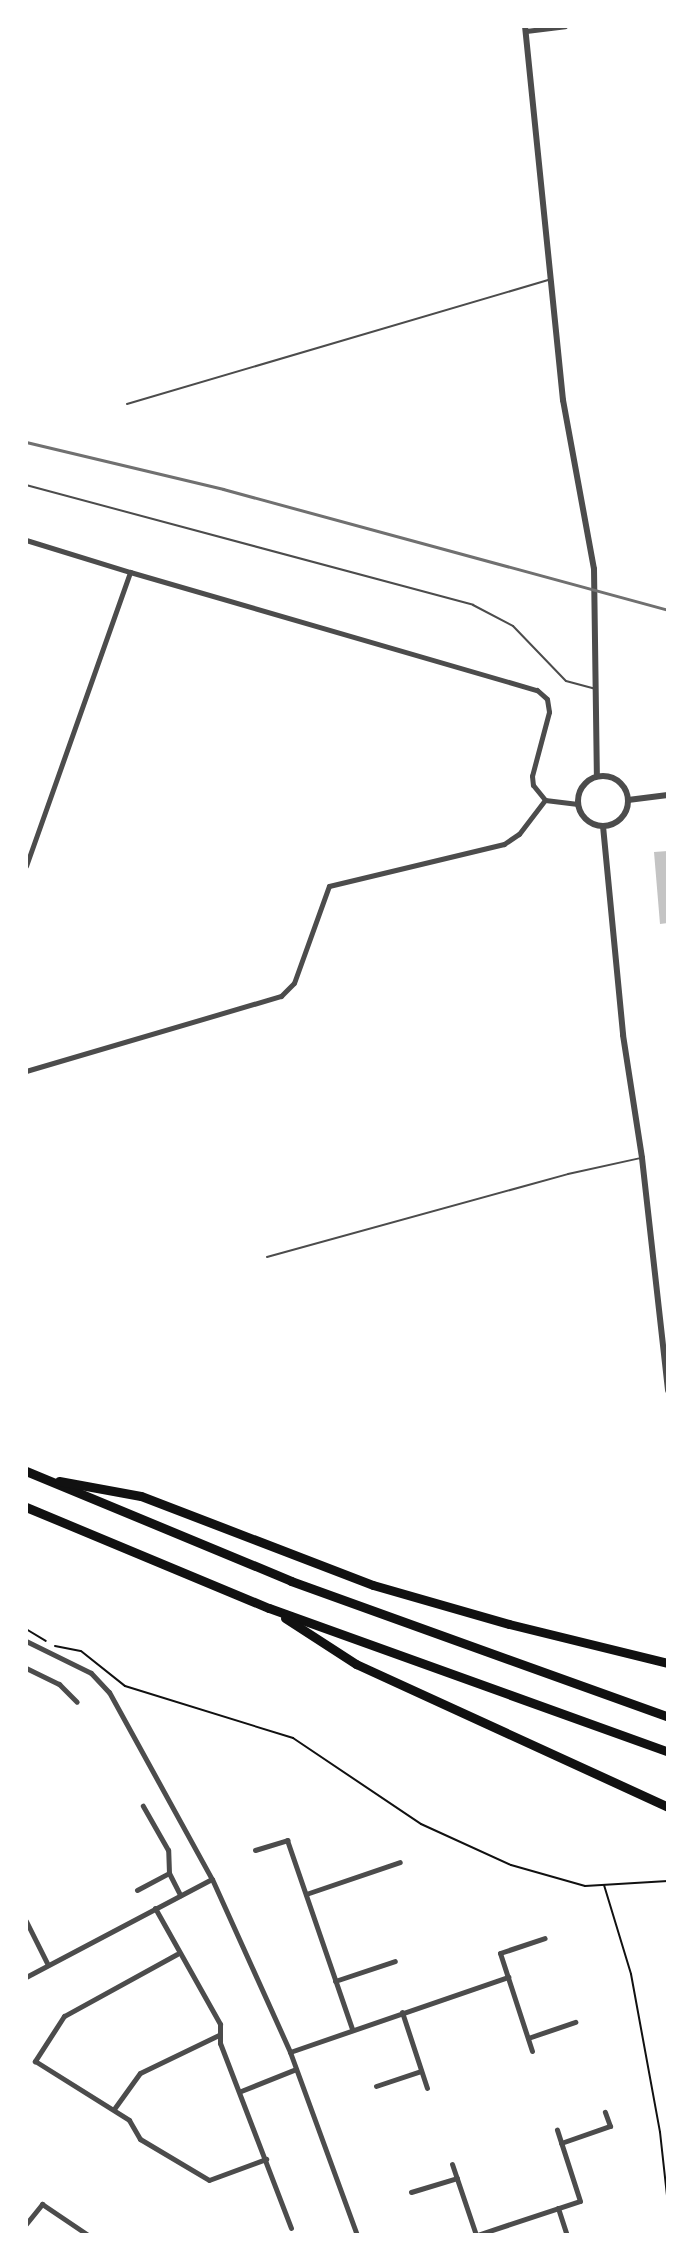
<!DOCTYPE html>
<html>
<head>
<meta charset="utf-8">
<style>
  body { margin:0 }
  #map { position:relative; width:694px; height:2261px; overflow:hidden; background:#fff; font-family:"Fira Sans Condensed",sans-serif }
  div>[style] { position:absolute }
  .building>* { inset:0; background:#c4c4c4 }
  .path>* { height:2px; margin:-1px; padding:0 1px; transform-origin:1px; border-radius:1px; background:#111 }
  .service>* { height:2px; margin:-1px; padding:0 1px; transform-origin:1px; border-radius:1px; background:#4c4c4c }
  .minor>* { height:5px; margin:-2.5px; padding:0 2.5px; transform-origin:2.5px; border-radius:2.5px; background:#4c4c4c }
  .tertiary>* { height:6px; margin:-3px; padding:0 3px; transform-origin:3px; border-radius:3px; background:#4c4c4c }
  .tertiary>.ring { margin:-3px; padding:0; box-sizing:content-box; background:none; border:6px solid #4c4c4c; border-radius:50% }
  .motorway>* { height:9px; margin:-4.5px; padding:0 4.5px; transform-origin:4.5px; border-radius:4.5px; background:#111 }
  .rail>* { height:3px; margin:-1.5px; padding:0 1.5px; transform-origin:1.5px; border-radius:1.5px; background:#707070 }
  span { translate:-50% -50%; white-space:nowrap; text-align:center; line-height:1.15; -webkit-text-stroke:8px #fff; paint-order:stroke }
  .frame { position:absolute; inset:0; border:28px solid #fff; pointer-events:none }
</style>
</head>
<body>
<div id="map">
  <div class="building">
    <div style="clip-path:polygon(668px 851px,668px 923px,660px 924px,654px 852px)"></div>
  </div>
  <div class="path">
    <div style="left:26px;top:1629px;width:23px;rotate:31deg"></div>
    <div style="left:55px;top:1646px;width:26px;rotate:11deg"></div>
    <div style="left:81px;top:1651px;width:56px;rotate:38.5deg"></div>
    <div style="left:125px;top:1686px;width:176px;rotate:17.2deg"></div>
    <div style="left:293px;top:1738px;width:154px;rotate:33.9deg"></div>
    <div style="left:421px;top:1824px;width:99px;rotate:24.5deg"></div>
    <div style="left:511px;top:1865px;width:77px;rotate:15.8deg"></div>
    <div style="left:585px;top:1886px;width:83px;rotate:-3.4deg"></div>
    <div style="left:604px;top:1885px;width:93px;rotate:73.1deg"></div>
    <div style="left:631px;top:1974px;width:161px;rotate:79.6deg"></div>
    <div style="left:660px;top:2132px;width:72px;rotate:83.7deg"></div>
  </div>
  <div class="service">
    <div style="left:127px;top:404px;width:439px;rotate:-16.4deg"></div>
    <div style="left:26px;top:485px;width:463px;rotate:15deg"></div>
    <div style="left:473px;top:605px;width:45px;rotate:27.7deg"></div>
    <div style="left:513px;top:626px;width:76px;rotate:46.1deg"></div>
    <div style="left:566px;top:681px;width:30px;rotate:15deg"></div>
    <div style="left:267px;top:1257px;width:312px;rotate:-15.4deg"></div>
    <div style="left:568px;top:1174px;width:75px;rotate:-12.4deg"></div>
  </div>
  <div class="minor">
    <div style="left:526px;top:31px;width:39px;rotate:-7deg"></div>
    <div style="left:26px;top:540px;width:109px;rotate:17.1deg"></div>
    <div style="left:26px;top:866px;width:312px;rotate:-70.5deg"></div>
    <div style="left:130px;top:572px;width:424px;rotate:16.2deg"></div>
    <div style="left:537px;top:690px;width:13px;rotate:42deg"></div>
    <div style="left:547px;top:699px;width:13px;rotate:81deg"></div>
    <div style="left:549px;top:712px;width:66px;rotate:104.9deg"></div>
    <div style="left:532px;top:776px;width:9px;rotate:84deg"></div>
    <div style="left:533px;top:785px;width:19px;rotate:51deg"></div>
    <div style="left:545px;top:800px;width:33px;rotate:7deg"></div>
    <div style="left:26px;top:1071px;width:266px;rotate:-16.4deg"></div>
    <div style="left:281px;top:996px;width:18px;rotate:-45deg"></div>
    <div style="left:294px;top:983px;width:103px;rotate:-70.2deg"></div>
    <div style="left:329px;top:886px;width:180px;rotate:-13.5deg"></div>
    <div style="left:504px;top:844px;width:18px;rotate:-34deg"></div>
    <div style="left:519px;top:834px;width:43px;rotate:-52.6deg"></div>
    <div style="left:26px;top:1641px;width:72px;rotate:26.2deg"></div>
    <div style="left:91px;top:1673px;width:26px;rotate:47deg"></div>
    <div style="left:109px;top:1692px;width:213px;rotate:61.2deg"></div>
    <div style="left:212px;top:1879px;width:190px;rotate:65.7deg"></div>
    <div style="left:290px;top:2052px;width:195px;rotate:69.9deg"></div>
    <div style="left:26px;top:1668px;width:37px;rotate:26deg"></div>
    <div style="left:59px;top:1684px;width:25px;rotate:45deg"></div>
    <div style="left:255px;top:1850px;width:34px;rotate:-17deg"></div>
    <div style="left:287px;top:1840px;width:200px;rotate:71deg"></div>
    <div style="left:169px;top:1873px;width:25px;rotate:63deg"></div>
    <div style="left:137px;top:1890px;width:36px;rotate:-28deg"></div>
    <div style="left:169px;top:1873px;width:23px;rotate:-92deg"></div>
    <div style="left:168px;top:1850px;width:51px;rotate:-119.6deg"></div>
    <div style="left:306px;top:1894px;width:99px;rotate:-18.8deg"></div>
    <div style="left:155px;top:1908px;width:133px;rotate:60.7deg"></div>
    <div style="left:220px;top:2024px;width:19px;rotate:90deg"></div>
    <div style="left:220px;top:2043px;width:198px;rotate:69deg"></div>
    <div style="left:26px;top:1921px;width:47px;rotate:63.4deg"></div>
    <div style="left:177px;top:1954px;width:129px;rotate:151.2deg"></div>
    <div style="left:64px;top:2016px;width:54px;rotate:122.8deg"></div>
    <div style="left:35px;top:2061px;width:111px;rotate:32.1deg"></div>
    <div style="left:129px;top:2120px;width:22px;rotate:60deg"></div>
    <div style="left:140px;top:2139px;width:80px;rotate:30.7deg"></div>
    <div style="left:209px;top:2180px;width:61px;rotate:-20.2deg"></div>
    <div style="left:26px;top:1977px;width:210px;rotate:-27.8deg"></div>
    <div style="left:335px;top:1981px;width:63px;rotate:-18.4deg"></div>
    <div style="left:402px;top:2012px;width:80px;rotate:71.8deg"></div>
    <div style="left:528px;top:2038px;width:50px;rotate:-18.8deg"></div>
    <div style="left:532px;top:2051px;width:103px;rotate:-108.1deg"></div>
    <div style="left:500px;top:1953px;width:47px;rotate:-18.4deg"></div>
    <div style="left:290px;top:2052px;width:231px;rotate:-19deg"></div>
    <div style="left:376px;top:2086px;width:47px;rotate:-18.4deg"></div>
    <div style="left:241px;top:2091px;width:59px;rotate:-21.8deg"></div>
    <div style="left:114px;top:2109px;width:44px;rotate:-54.2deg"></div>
    <div style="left:140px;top:2073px;width:88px;rotate:-25.7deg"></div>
    <div style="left:561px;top:2143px;width:52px;rotate:-19.1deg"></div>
    <div style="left:610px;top:2126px;width:15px;rotate:-110deg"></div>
    <div style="left:452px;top:2164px;width:75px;rotate:71.3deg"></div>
    <div style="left:411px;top:2192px;width:48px;rotate:-16.9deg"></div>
    <div style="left:558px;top:2208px;width:28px;rotate:72deg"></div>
    <div style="left:26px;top:2224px;width:26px;rotate:-51deg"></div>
    <div style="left:42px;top:2204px;width:55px;rotate:34deg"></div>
    <div style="left:477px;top:2235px;width:108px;rotate:-18.3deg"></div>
    <div style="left:580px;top:2201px;width:75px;rotate:-107.9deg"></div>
  </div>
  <div class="tertiary">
    <div style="left:525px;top:26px;width:376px;rotate:84.2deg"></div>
    <div style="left:563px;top:400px;width:172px;rotate:79.6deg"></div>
    <div style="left:594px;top:569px;width:207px;rotate:89.2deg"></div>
    <div class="ring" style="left:578px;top:776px;width:44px;height:44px"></div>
    <div style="left:628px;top:800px;width:40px;rotate:-7.1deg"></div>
    <div style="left:603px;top:826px;width:210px;rotate:84.5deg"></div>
    <div style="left:623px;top:1035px;width:124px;rotate:81.2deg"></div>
    <div style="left:642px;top:1158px;width:234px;rotate:83.6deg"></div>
  </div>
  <div class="motorway">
    <div style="left:26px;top:1471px;width:287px;rotate:22.5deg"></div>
    <div style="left:291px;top:1581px;width:401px;rotate:19.8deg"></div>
    <div style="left:59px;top:1481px;width:83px;rotate:10.4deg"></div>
    <div style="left:141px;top:1496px;width:248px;rotate:21deg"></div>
    <div style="left:373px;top:1585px;width:141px;rotate:16deg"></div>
    <div style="left:509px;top:1624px;width:164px;rotate:13.8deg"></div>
    <div style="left:26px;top:1507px;width:263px;rotate:22.6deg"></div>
    <div style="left:269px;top:1608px;width:424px;rotate:19.8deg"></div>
    <div style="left:285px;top:1618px;width:85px;rotate:32.9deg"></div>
    <div style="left:356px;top:1664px;width:343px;rotate:24.6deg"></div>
  </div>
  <div class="rail">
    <div style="left:26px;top:442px;width:203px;rotate:13.4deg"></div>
    <div style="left:223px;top:489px;width:461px;rotate:15.2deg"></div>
  </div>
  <div class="frame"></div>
</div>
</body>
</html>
